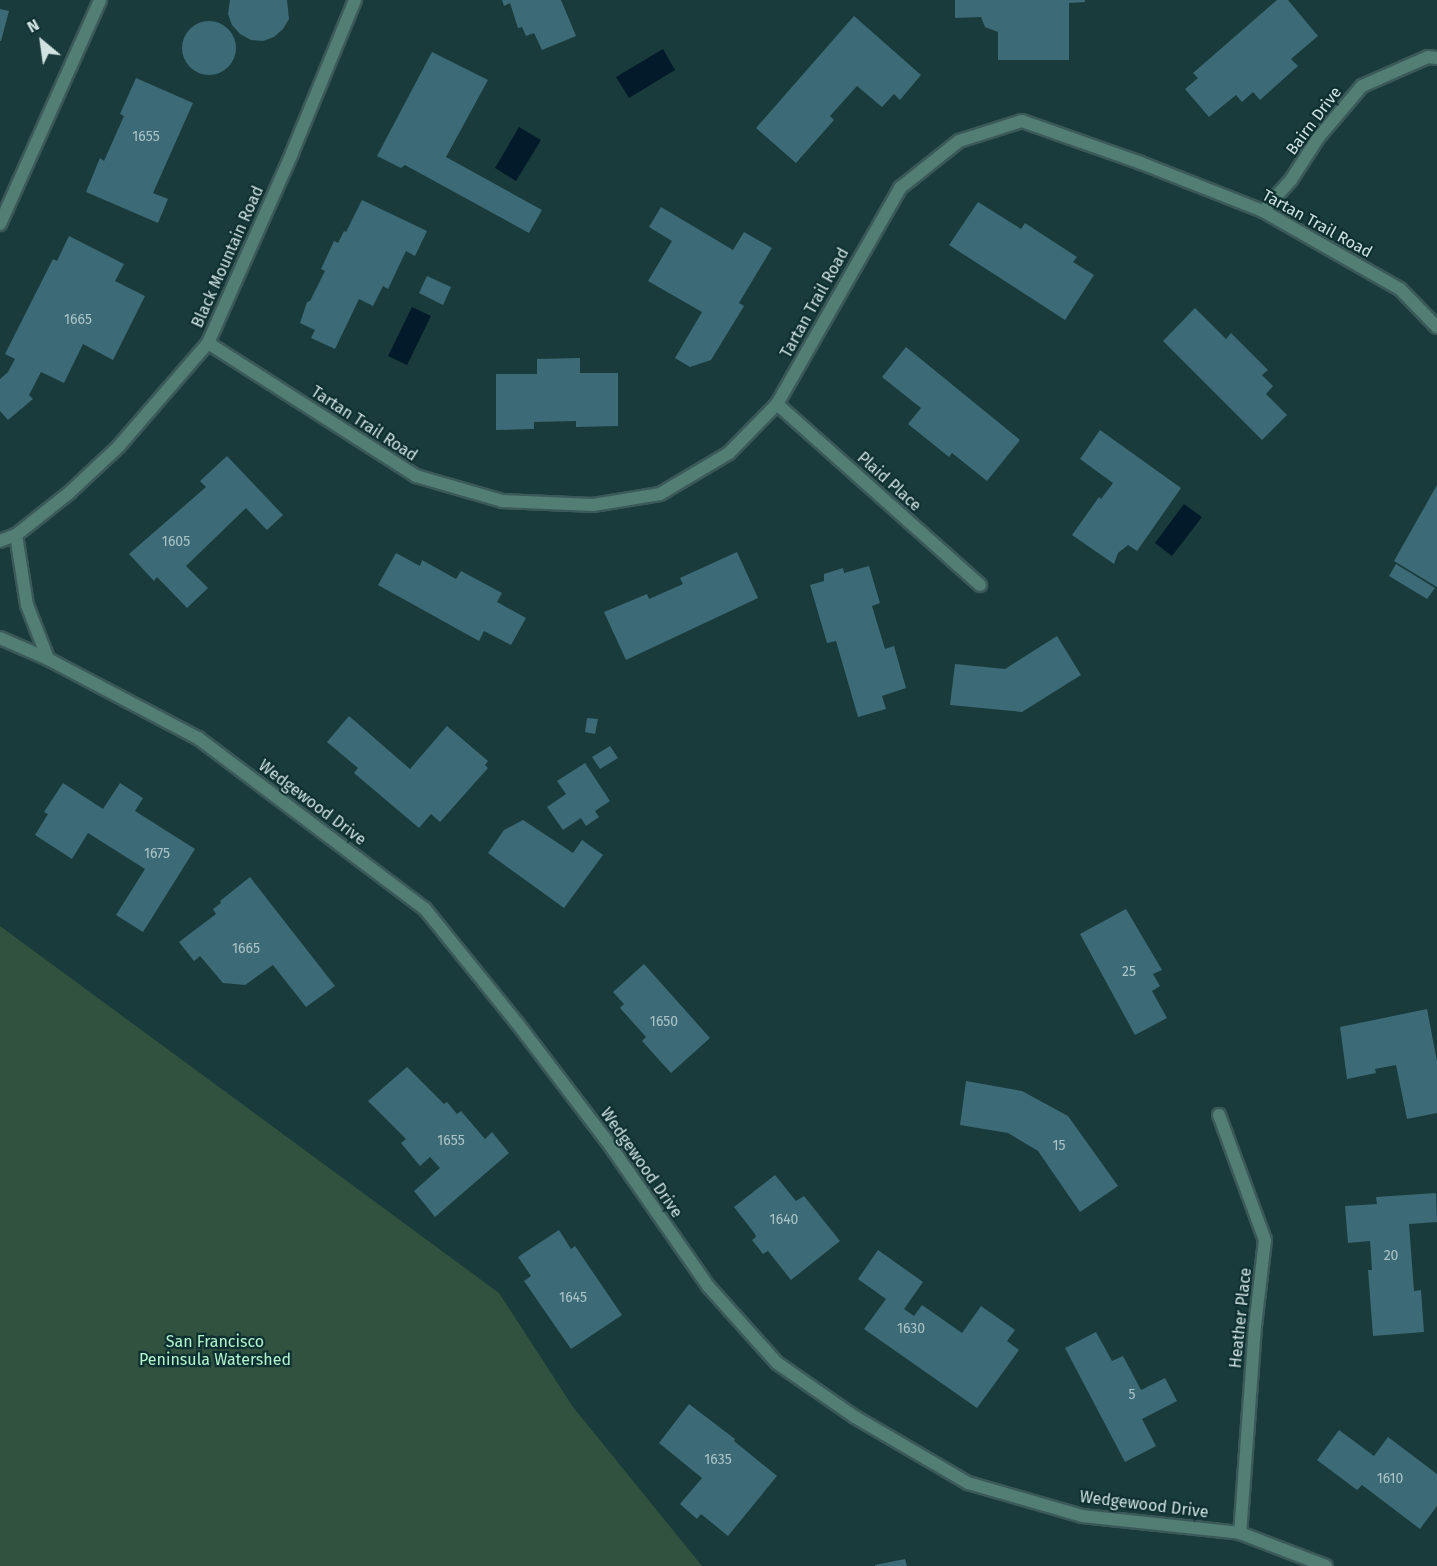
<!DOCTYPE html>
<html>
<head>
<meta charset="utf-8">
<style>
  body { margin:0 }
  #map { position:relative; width:1437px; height:1566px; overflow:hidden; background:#1a3b3b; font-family:"Fira Sans",sans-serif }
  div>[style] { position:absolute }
  .green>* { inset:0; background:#30523f }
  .water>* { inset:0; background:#021a29 }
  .building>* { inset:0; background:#3c6a76 }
  .round { border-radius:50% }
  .roads { filter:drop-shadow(2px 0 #3b5959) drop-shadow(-2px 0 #3b5959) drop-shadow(0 2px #3b5959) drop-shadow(0 -2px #3b5959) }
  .minor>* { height:12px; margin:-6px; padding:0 6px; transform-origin:6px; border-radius:6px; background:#527e74 }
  span { translate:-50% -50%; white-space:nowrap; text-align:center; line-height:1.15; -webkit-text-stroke:4.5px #0f3031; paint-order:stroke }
  .number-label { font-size:14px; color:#abc4c7 }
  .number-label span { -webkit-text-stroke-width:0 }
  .street-label { font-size:16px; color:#d0e2e2 }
  .park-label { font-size:16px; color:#b3f4cd }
  .north { position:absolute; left:12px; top:12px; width:60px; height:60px; -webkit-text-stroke:4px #0f3031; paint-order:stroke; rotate:331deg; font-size:16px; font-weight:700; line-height:24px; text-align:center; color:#d0e2e2 }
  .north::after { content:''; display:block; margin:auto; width:21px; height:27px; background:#d0e2e2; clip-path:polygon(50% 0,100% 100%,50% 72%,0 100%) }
</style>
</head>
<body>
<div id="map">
  <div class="green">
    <div style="clip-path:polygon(0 926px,499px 1293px,573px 1407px,702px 1566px,0 1566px)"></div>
  </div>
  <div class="water">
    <div style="clip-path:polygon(663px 49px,675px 70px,629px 98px,616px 77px)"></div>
    <div style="clip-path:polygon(519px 127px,541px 140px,516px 181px,495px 168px)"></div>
    <div style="clip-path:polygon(412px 307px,431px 316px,407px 365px,388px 356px)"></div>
    <div style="clip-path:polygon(1184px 504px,1202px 517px,1172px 556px,1155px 543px)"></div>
  </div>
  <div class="building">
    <div style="clip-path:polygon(230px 0,287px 0,289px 19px,283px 29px,274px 37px,263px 41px,251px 40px,240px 34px,232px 25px,228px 14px)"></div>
    <div style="clip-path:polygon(502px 0,561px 0,576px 36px,542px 50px,534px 33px,526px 36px,522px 27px,518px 28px,510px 3px,504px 6px)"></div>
    <div style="clip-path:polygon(955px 0,1085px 0,1085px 2px,1069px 3px,1069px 60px,998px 60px,998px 32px,985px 27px,981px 17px,955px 18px)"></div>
    <div style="clip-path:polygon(1277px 0,1288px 0,1318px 36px,1291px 59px,1298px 66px,1260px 100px,1253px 92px,1242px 102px,1236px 95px,1209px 117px,1185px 89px,1198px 78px,1193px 73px)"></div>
    <div style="clip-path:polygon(0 9px,9px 11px,1px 41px,0 41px)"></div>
    <div style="clip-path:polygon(854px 16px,921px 75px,900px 100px,894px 94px,882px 107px,857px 86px,830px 116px,834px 120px,796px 163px,756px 128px)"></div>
    <div class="round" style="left:182px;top:21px;width:54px;height:54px"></div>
    <div style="clip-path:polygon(432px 52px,488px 80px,446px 157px,542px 210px,529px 233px,405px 165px,401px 168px,377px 156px)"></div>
    <div style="clip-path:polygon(136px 78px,193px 103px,153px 193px,168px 199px,158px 223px,86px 192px,100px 158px,104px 161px,124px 116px,120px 114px)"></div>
    <div style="clip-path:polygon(362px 200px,427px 231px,415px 256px,406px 251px,388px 289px,383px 286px,373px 306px,359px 299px,335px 349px,311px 338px,315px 330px,300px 323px,307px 302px,310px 301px,325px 271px,321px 269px,334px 241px,338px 243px,344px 231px,346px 232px)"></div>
    <div style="clip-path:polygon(978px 202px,1021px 229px,1025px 223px,1077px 257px,1073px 262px,1094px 275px,1065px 320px,949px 245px)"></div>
    <div style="clip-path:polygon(661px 207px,733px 250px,744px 232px,772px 248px,739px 303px,744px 306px,711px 360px,690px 367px,675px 358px,702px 312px,648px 281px,672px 241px,649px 227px)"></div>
    <div style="clip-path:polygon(69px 236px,124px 264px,115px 281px,145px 296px,113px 360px,83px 344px,64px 383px,41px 372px,29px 395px,33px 399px,8px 420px,0 411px,0 379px,8px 372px,15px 359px,5px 354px,53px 259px,57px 261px)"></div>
    <div style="clip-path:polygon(427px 276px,451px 287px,443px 305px,419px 293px)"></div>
    <div style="clip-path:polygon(1195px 308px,1226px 339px,1231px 333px,1268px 370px,1262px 375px,1273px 386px,1266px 394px,1287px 415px,1262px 440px,1163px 341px)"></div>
    <div style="clip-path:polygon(906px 347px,1020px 440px,987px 481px,952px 453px,949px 457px,908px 424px,921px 408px,882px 377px)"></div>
    <div style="clip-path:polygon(580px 358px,580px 373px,618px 373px,618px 426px,576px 427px,576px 421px,534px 422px,534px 429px,496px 430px,496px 374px,537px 374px,537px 359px)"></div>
    <div style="clip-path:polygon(1100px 430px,1181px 488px,1137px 551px,1128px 545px,1118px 553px,1114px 564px,1072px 535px,1099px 497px,1101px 499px,1113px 483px,1080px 459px)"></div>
    <div style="clip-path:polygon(227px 456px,283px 515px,267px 530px,246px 508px,186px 566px,208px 588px,187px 608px,157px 577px,154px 581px,129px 554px,206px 487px,200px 481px)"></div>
    <div style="clip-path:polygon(1437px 485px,1437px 587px,1394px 561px)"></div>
    <div style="clip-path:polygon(737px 552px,758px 598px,626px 660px,604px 612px,647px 594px,649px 599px,683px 584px,680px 578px)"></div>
    <div style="clip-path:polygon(396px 553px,420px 566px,422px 560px,456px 579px,461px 571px,502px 593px,497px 602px,526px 618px,511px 645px,484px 631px,479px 641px,378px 585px)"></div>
    <div style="clip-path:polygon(1396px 564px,1435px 588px,1427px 599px,1389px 576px)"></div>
    <div style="clip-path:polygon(869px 566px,880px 603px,872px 606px,885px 649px,894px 646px,906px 688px,882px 696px,886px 709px,858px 717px,836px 641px,827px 643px,810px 585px,824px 581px,824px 574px,843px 568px,844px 573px)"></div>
    <div style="clip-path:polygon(1057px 636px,1081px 675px,1022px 712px,950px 705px,955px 664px,1005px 669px)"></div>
    <div style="clip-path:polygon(349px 716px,410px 769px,447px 726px,488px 761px,485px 765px,488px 768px,440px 822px,431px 814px,419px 828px,354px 773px,358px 768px,327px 742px)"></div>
    <div style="clip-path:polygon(587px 718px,598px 719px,595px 734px,585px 732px)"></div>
    <div style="clip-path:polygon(610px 746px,618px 758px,600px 769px,592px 757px)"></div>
    <div style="clip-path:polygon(585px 763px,610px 801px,595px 811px,599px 817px,586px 826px,581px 818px,563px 830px,547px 807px,566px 794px,557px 781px)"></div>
    <div style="clip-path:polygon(63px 783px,103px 809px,120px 783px,143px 798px,135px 811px,195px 849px,143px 932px,116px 915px,145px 869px,88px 833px,72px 859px,35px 835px,48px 814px,44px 812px)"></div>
    <div style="clip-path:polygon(523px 820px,573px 853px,582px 840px,603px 855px,564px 908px,488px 853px,504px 830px)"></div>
    <div style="clip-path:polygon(250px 877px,335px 986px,306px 1007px,273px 965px,245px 985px,223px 983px,200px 956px,194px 961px,179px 942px,216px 914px,213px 909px,221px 903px,220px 901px)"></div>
    <div style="clip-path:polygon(1126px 909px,1162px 970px,1153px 974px,1160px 986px,1152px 991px,1167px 1018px,1135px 1035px,1080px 934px)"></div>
    <div style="clip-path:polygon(644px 964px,710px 1038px,671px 1073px,642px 1041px,646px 1037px,620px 1008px,624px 1004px,613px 992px)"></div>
    <div style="clip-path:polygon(1427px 1009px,1437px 1061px,1437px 1113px,1407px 1119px,1396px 1065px,1375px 1069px,1376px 1073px,1347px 1079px,1340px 1027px)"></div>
    <div style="clip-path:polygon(407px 1067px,444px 1104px,447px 1102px,457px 1114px,461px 1111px,485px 1139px,492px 1132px,509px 1153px,435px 1217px,414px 1191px,440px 1168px,430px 1157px,420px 1166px,401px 1143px,406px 1139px,368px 1101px)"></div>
    <div style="clip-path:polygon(966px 1081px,1022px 1091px,1068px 1116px,1118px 1186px,1080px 1212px,1038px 1151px,1008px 1133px,960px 1125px)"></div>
    <div style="clip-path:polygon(775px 1175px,796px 1201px,804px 1196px,840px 1241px,791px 1280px,768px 1251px,763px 1254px,752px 1240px,756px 1237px,755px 1234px,734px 1207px)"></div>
    <div style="clip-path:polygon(1436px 1193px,1437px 1222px,1409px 1224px,1414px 1291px,1421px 1290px,1424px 1332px,1373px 1336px,1368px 1270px,1372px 1270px,1370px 1241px,1348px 1243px,1345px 1206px,1377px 1204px,1376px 1197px)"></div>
    <div style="clip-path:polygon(559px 1230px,571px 1249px,575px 1246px,622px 1315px,571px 1349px,524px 1281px,531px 1276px,518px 1257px)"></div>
    <div style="clip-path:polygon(878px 1250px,923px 1282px,904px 1309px,914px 1316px,922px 1305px,962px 1333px,981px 1306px,1015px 1330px,1007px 1341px,1019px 1350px,977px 1408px,864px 1329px,886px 1299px,858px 1279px)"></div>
    <div style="clip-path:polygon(1096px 1332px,1112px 1361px,1123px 1356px,1141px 1390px,1165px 1378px,1177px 1401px,1142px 1419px,1156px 1446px,1125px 1462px,1065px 1348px)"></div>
    <div style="clip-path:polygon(689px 1404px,735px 1439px,734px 1441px,777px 1476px,728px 1536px,701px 1514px,697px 1519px,680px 1504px,702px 1478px,659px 1443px)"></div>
    <div style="clip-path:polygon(1339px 1430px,1374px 1456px,1388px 1437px,1437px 1474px,1437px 1506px,1420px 1529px,1362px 1485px,1357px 1490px,1317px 1460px)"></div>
    <div style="clip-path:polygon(905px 1559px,907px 1566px,875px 1566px,875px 1565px)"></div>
  </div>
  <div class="roads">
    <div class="minor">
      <div style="left:1263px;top:211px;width:42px;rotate:-47.9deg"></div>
      <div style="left:1291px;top:180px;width:50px;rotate:-57.3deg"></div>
      <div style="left:1318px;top:138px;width:68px;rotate:-49.8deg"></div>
      <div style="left:1362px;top:86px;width:72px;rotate:-23.7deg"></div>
      <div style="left:1428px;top:57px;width:9px;rotate:6deg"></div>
      <div style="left:0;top:224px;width:245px;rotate:-65.9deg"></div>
      <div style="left:208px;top:343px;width:247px;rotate:32.6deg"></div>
      <div style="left:416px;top:476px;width:90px;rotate:16.2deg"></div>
      <div style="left:502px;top:501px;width:91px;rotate:2.5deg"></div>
      <div style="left:593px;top:505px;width:68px;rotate:-9.3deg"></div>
      <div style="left:660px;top:494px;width:80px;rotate:-30.7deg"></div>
      <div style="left:729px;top:453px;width:69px;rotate:-45.6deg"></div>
      <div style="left:777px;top:404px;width:249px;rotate:-60.3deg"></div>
      <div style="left:900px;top:188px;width:75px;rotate:-38.5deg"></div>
      <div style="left:959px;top:141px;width:66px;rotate:-17.6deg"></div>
      <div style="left:1022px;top:121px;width:126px;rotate:19.4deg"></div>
      <div style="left:1141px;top:163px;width:131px;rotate:21.5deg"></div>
      <div style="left:1263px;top:211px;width:158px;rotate:29.7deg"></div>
      <div style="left:1400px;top:289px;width:53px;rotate:45.8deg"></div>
      <div style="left:777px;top:404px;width:272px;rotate:41.7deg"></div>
      <div style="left:16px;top:535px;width:71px;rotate:81.1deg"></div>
      <div style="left:27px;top:605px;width:58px;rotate:68.7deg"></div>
      <div style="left:0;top:541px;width:17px;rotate:-21deg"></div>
      <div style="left:16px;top:535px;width:68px;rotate:-38.4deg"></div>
      <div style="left:69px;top:493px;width:69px;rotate:-43.2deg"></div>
      <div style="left:119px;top:446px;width:136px;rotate:-49.2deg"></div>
      <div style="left:208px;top:343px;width:208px;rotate:-66.1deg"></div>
      <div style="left:292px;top:153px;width:165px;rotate:-67.6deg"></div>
      <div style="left:0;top:638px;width:52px;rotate:23.6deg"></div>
      <div style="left:48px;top:659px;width:170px;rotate:27.8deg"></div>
      <div style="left:198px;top:738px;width:284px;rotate:37deg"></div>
      <div style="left:425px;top:909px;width:146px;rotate:51.1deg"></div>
      <div style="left:517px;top:1023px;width:148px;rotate:52.7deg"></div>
      <div style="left:607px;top:1141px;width:177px;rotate:55.1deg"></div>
      <div style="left:708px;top:1286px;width:103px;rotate:48.1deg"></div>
      <div style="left:777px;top:1363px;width:95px;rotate:34.7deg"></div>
      <div style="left:855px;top:1417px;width:131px;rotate:30.3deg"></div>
      <div style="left:968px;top:1483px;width:119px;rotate:16.1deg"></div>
      <div style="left:1082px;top:1516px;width:159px;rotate:6.1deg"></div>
      <div style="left:1240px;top:1533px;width:92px;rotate:21deg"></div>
      <div style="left:1219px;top:1115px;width:133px;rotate:69.8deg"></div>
      <div style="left:1265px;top:1240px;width:87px;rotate:96.6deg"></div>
      <div style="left:1255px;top:1326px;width:208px;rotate:94.1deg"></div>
    </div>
  </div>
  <div class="number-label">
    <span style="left:146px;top:137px">1655</span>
    <span style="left:78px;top:320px">1665</span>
    <span style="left:176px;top:542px">1605</span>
    <span style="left:157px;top:854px">1675</span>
    <span style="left:246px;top:949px">1665</span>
    <span style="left:1129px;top:972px">25</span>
    <span style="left:664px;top:1022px">1650</span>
    <span style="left:451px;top:1141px">1655</span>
    <span style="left:1059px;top:1146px">15</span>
    <span style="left:784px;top:1220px">1640</span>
    <span style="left:1391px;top:1256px">20</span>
    <span style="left:573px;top:1298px">1645</span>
    <span style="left:911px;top:1329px">1630</span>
    <span style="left:1132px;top:1395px">5</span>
    <span style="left:718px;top:1460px">1635</span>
    <span style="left:1390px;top:1479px">1610</span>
  </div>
  <div class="street-label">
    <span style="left:1314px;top:121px;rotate:-53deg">Bairn Drive</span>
    <span style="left:1317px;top:224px;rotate:29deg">Tartan Trail Road</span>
    <span style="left:228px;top:257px;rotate:-66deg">Black Mountain Road</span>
    <span style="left:815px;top:303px;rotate:-61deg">Tartan Trail Road</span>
    <span style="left:364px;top:424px;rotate:33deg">Tartan Trail Road</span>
    <span style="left:889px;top:482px;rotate:42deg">Plaid Place</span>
    <span style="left:312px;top:803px;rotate:37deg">Wedgewood Drive</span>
    <span style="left:641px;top:1163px;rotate:55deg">Wedgewood Drive</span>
    <span style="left:1241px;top:1318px;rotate:-84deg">Heather Place</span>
    <span style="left:1144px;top:1505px;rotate:7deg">Wedgewood Drive</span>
  </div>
  <div class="park-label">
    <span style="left:215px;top:1351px">San Francisco<br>Peninsula Watershed</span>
  </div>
  <div class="north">N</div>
</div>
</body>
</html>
